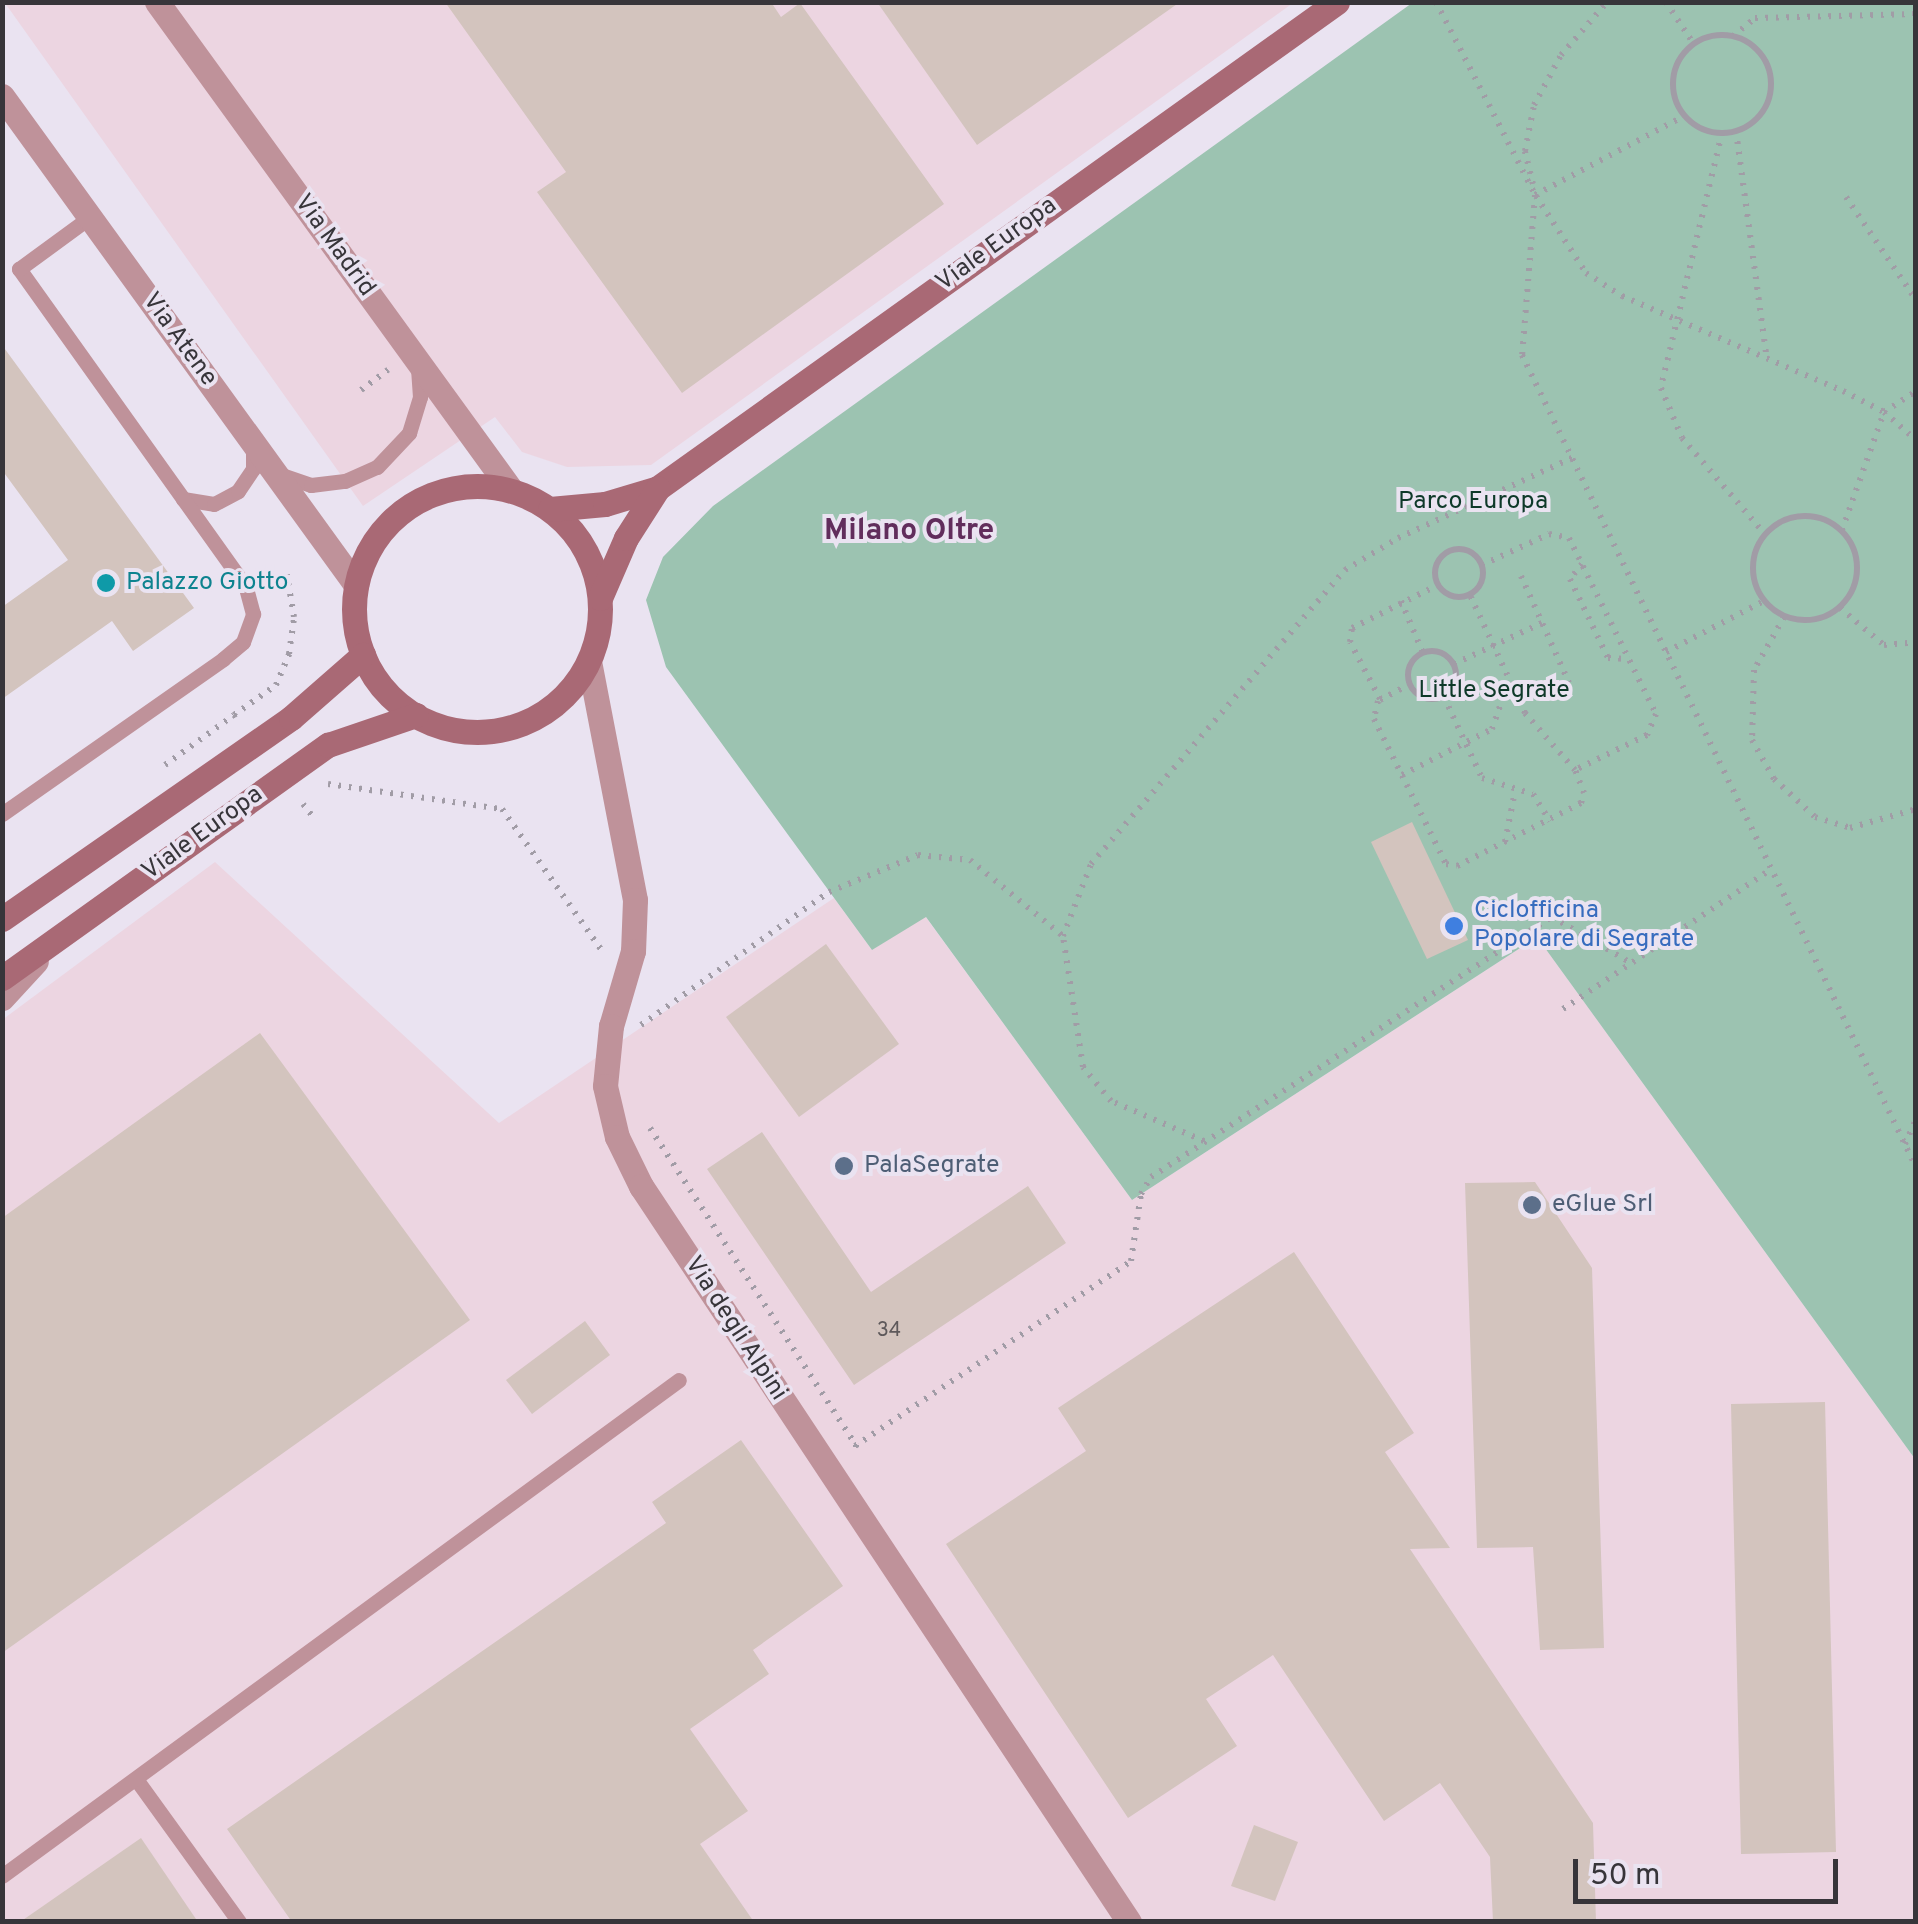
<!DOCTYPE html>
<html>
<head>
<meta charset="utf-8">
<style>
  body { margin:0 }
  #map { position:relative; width:1918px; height:1924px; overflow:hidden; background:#eae3f1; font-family:Overpass,sans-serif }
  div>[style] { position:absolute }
  .industrial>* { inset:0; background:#ecd5e1 }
  .green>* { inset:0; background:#9cc3b1 }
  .building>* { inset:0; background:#d3c4be }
  .path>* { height:6px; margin-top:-3px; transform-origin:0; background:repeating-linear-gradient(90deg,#a19ca6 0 2.5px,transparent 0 10.5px) }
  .path>.ring { margin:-3px; padding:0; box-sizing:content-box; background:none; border:6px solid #a19ca6; border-radius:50% }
  .lane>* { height:15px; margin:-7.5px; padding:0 7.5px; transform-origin:7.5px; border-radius:7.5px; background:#bf929a }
  .street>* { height:25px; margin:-12.5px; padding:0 12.5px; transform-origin:12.5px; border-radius:12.5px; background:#bf929a }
  .secondary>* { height:25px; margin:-12.5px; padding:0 12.5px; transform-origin:12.5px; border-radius:12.5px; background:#a96975 }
  .secondary>.ring { margin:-12.5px; padding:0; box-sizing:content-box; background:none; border:25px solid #a96975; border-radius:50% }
  .dots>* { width:28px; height:28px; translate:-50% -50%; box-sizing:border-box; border:5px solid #eae3f1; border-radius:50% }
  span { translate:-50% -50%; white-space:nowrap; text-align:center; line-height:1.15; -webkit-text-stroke:8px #eae3f1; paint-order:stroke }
  .number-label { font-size:20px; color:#5e595b }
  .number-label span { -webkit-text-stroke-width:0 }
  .street-label { font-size:25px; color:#37353a }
  .park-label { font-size:25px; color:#0e3929 }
  .culture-label { font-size:25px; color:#0d838f }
  .left { translate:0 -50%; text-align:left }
  .shop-label { font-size:25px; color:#366cbe }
  .service-label { font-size:25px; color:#4e5e75 }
  .quarter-label { font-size:30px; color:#612d5c; font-weight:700 }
  .frame { position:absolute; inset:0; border:5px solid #37353a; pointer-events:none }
  .scale { position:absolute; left:1573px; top:1859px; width:265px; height:45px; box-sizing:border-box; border:5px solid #37353a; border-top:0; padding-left:12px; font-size:30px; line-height:35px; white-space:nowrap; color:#37353a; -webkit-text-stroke:8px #eae3f1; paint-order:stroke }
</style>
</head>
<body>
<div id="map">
  <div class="industrial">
    <div style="clip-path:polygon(5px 3px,1293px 3px,651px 465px,567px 467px,522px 452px,495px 417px,363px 506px)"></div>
    <div style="clip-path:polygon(215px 862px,499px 1123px,834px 898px,872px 950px,925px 916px,1132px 1200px,1537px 937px,1915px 1459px,1915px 1921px,3px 1921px,2px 1020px)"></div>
  </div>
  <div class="green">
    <div style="clip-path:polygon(1412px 3px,1915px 3px,1915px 1459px,1537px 937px,1132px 1200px,926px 917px,872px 950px,666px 667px,646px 600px,663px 557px,713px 506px)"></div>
  </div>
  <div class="building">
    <div style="clip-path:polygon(445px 2px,771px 2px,781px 17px,800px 3px,944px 204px,682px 393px,537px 192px,566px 172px)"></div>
    <div style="clip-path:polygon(877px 2px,1180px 2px,977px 145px)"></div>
    <div style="clip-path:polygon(2px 345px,194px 608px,133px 651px,112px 621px,2px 699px,2px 607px,68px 560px,2px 470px)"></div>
    <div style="clip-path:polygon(1412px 822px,1468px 940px,1427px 959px,1371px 842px)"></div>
    <div style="clip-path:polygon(826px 944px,899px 1044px,799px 1117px,726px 1017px)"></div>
    <div style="clip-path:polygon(260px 1033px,470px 1320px,2px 1653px,2px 1218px)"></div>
    <div style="clip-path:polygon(762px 1132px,871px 1292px,1028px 1186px,1066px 1243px,854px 1385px,707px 1169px)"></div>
    <div style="clip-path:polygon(1535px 1182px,1592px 1268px,1604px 1648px,1540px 1650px,1533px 1547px,1477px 1548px,1465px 1183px)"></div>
    <div style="clip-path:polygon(1294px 1252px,1414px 1433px,1385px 1452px,1450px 1548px,1410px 1549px,1593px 1823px,1596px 1922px,1493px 1922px,1490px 1857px,1440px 1783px,1384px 1821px,1273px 1655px,1206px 1699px,1237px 1746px,1128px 1818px,946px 1544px,1086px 1451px,1058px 1408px)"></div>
    <div style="clip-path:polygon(585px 1321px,610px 1355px,532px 1414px,506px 1380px)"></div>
    <div style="clip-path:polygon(1825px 1402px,1836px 1852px,1741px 1854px,1731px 1404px)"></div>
    <div style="clip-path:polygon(741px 1440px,843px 1586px,753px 1650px,769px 1674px,690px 1729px,748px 1811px,700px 1844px,754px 1922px,292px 1922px,227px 1829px,666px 1523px,652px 1502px)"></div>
    <div style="clip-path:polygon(1254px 1825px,1298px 1842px,1275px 1901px,1231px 1886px)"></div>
    <div style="clip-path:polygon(141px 1838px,198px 1922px,20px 1922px)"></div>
  </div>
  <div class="path">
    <div style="left:1436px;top:2px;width:217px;rotate:62.8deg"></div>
    <div style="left:1535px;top:195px;width:161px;rotate:94.6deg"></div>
    <div style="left:1522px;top:355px;width:903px;rotate:64.12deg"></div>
    <div style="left:1666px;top:2px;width:49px;rotate:56.6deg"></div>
    <div class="ring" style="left:1673px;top:35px;width:92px;height:92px"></div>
    <div style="left:1733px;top:36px;width:28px;rotate:-39deg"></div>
    <div style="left:1755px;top:18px;width:161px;rotate:-1.4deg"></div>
    <div style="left:1736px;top:131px;width:230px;rotate:82.3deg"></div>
    <div style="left:1722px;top:133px;width:262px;rotate:103.5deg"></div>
    <div style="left:1661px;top:388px;width:54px;rotate:67.2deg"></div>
    <div style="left:1682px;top:438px;width:127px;rotate:49.2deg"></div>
    <div style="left:1533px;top:184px;width:34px;rotate:-104deg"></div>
    <div style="left:1525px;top:151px;width:47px;rotate:-78.9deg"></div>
    <div style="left:1534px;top:105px;width:57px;rotate:-61.6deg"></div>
    <div style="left:1561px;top:55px;width:70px;rotate:-49deg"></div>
    <div style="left:1535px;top:195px;width:169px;rotate:-27.9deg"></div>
    <div style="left:1536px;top:196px;width:92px;rotate:57deg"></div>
    <div style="left:1586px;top:273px;width:43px;rotate:32.6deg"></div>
    <div style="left:1622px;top:296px;width:241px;rotate:23.3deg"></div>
    <div style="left:1843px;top:391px;width:46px;rotate:27.1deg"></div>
    <div style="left:1884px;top:412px;width:43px;rotate:41.2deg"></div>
    <div style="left:1846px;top:197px;width:125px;rotate:55.8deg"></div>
    <div style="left:361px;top:390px;width:34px;rotate:-37deg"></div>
    <div class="ring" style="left:1753px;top:516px;width:98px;height:98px"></div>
    <div style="left:1842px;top:530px;width:125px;rotate:-70.4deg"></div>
    <div style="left:1884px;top:412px;width:38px;rotate:-33deg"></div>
    <div class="ring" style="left:1435px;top:549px;width:42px;height:42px"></div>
    <div style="left:1582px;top:564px;width:19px;rotate:129deg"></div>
    <div style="left:1570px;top:579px;width:88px;rotate:64.3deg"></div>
    <div style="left:1608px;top:658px;width:21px;rotate:3deg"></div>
    <div style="left:1482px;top:565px;width:74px;rotate:-24.8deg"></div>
    <div style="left:1549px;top:534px;width:20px;rotate:11deg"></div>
    <div style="left:1569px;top:538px;width:196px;rotate:63.7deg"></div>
    <div style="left:1656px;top:714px;width:23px;rotate:113deg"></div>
    <div style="left:1647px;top:735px;width:80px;rotate:154.1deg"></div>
    <div style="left:1521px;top:576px;width:117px;rotate:65.8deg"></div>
    <div style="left:1401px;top:601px;width:56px;rotate:67.1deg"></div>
    <div style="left:1840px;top:608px;width:57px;rotate:40.1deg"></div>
    <div style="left:1884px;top:645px;width:32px;rotate:-5deg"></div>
    <div style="left:1784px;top:617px;width:61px;rotate:119.5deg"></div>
    <div style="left:1754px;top:670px;width:70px;rotate:91.6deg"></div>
    <div style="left:1752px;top:740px;width:45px;rotate:60.6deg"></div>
    <div style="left:1774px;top:779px;width:56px;rotate:42.8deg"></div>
    <div style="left:1815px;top:817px;width:37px;rotate:17deg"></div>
    <div style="left:1850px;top:828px;width:69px;rotate:-16.1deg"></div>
    <div class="ring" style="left:1408px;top:651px;width:42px;height:42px"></div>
    <div style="left:1666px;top:652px;width:110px;rotate:-27.5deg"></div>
    <div style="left:1454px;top:664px;width:97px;rotate:-25deg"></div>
    <div style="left:1410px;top:684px;width:36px;rotate:152deg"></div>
    <div style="left:1378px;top:701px;width:18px;rotate:103deg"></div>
    <div style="left:1374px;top:719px;width:162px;rotate:63.6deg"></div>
    <div style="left:1446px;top:864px;width:11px;rotate:10deg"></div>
    <div style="left:1457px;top:866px;width:139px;rotate:-26.9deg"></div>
    <div style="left:1581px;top:803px;width:10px;rotate:-73deg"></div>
    <div style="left:1584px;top:793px;width:25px;rotate:-111deg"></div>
    <div style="left:1575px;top:770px;width:76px;rotate:-131.3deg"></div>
    <div style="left:1525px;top:713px;width:130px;rotate:-115deg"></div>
    <div style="left:1444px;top:697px;width:89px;rotate:64.9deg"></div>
    <div style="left:1482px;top:778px;width:53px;rotate:17.4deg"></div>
    <div style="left:1533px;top:794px;width:32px;rotate:58deg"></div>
    <div style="left:1380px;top:699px;width:64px;rotate:-117.8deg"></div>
    <div style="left:1350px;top:642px;width:14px;rotate:-82deg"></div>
    <div style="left:1352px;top:628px;width:96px;rotate:-26.6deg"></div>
    <div style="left:234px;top:715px;width:52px;rotate:-35.5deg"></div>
    <div style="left:276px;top:685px;width:34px;rotate:-67deg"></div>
    <div style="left:289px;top:654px;width:37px;rotate:-82deg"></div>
    <div style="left:294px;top:617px;width:43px;rotate:-99.5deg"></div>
    <div style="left:165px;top:765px;width:85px;rotate:-35.9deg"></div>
    <div style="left:234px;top:715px;width:7px;rotate:45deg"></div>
    <div style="left:1402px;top:775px;width:101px;rotate:-27.1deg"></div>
    <div style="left:1492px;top:729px;width:52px;rotate:-70.9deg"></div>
    <div style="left:328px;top:784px;width:176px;rotate:8.2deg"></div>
    <div style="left:502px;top:809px;width:175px;rotate:54.8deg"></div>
    <div style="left:303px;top:804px;width:18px;rotate:52deg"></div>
    <div style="left:1505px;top:842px;width:52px;rotate:-78.9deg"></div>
    <div style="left:1563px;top:1009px;width:251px;rotate:-33.9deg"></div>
    <div style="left:641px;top:1025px;width:230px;rotate:-35.3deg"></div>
    <div style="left:829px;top:892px;width:96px;rotate:-22.6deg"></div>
    <div style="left:918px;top:855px;width:52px;rotate:5.5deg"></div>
    <div style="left:970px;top:860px;width:120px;rotate:39.3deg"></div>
    <div style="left:650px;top:1128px;width:378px;rotate:57deg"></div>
    <div style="left:856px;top:1445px;width:9px;rotate:90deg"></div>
    <div style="left:1204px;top:1141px;width:101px;rotate:-156.7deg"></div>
    <div style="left:1111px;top:1101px;width:44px;rotate:-129.5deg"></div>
    <div style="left:1083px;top:1067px;width:133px;rotate:-98.7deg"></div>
    <div style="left:1063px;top:936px;width:77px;rotate:-68.7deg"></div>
    <div style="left:1091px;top:864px;width:389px;rotate:-49.2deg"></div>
    <div style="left:1345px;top:570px;width:62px;rotate:-31.1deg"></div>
    <div style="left:1398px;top:538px;width:192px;rotate:-24.7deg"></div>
    <div style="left:1905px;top:1144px;width:27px;rotate:-66deg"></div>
    <div style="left:855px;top:1446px;width:332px;rotate:-33.8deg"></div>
    <div style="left:1131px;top:1261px;width:68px;rotate:-81.5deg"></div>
    <div style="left:1141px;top:1194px;width:20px;rotate:-60deg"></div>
    <div style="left:1151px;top:1177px;width:478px;rotate:-33deg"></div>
    <div style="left:1552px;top:917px;width:91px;rotate:30.2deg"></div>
  </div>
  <div class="lane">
    <div style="left:279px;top:474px;width:34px;rotate:19deg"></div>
    <div style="left:311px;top:485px;width:34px;rotate:-7deg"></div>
    <div style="left:345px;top:481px;width:35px;rotate:-24deg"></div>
    <div style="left:377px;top:467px;width:47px;rotate:-46.7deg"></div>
    <div style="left:409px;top:433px;width:38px;rotate:-73deg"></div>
    <div style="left:420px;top:397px;width:29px;rotate:-94deg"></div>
    <div style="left:183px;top:499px;width:31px;rotate:9deg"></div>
    <div style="left:214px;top:504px;width:27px;rotate:-28deg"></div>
    <div style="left:238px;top:491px;width:27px;rotate:-56deg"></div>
    <div style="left:253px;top:469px;width:22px;rotate:-90deg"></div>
    <div style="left:2px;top:814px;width:270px;rotate:-35deg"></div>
    <div style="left:223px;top:659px;width:26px;rotate:-40deg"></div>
    <div style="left:243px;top:642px;width:30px;rotate:-70deg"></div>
    <div style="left:253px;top:614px;width:28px;rotate:-105deg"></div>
    <div style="left:246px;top:587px;width:391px;rotate:-125.5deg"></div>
    <div style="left:19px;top:269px;width:88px;rotate:-36.2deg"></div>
    <div style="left:136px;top:1779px;width:176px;rotate:54.2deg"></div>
    <div style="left:2px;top:1876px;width:839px;rotate:-36.23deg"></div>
  </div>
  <div class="street">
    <div style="left:157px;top:2px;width:603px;rotate:54.04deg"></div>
    <div style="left:2px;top:96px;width:604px;rotate:54.1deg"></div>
    <div style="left:589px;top:661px;width:243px;rotate:79.1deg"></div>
    <div style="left:635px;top:900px;width:51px;rotate:92.2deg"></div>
    <div style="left:633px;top:951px;width:78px;rotate:106.3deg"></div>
    <div style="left:611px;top:1026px;width:60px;rotate:95.7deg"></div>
    <div style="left:605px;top:1086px;width:52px;rotate:76.8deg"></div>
    <div style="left:617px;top:1137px;width:55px;rotate:63.9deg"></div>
    <div style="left:641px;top:1186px;width:883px;rotate:56.45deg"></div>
    <div style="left:2px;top:998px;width:50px;rotate:-47.4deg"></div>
  </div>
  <div class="secondary">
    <div class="ring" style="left:354px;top:486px;width:221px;height:221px"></div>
    <div style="left:550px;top:509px;width:55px;rotate:-5.2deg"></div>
    <div style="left:605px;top:504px;width:55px;rotate:-16.8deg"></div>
    <div style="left:658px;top:488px;width:835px;rotate:-35.59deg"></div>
    <div style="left:600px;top:598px;width:65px;rotate:-66.6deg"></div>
    <div style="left:626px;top:538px;width:59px;rotate:-57.4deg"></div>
    <div style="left:2px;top:919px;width:352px;rotate:-34.8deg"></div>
    <div style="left:291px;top:718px;width:96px;rotate:-41.2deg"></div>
    <div style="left:2px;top:978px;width:401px;rotate:-35.6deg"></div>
    <div style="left:328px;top:745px;width:93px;rotate:-18.8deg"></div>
  </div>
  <div class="dots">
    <div style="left:106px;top:583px;background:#0f9aa8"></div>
    <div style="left:1454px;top:926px;background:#3f7fe0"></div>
    <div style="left:844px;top:1166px;background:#5c6f8a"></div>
    <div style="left:1532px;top:1205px;background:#5c6f8a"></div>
  </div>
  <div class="number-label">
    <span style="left:889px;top:1331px">34</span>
  </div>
  <div class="street-label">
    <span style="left:997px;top:245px;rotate:-36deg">Viale Europa</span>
    <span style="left:334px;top:246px;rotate:54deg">Via Madrid</span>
    <span style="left:179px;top:340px;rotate:54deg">Via Atene</span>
    <span style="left:203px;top:834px;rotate:-36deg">Viale Europa</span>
    <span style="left:735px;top:1329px;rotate:57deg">Via degli Alpini</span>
  </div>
  <div class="park-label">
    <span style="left:1473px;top:502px">Parco Europa</span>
    <span style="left:1494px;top:691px">Little Segrate</span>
  </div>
  <div class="culture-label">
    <span class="left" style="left:126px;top:583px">Palazzo Giotto</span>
  </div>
  <div class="shop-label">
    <span class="left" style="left:1474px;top:926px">Ciclofficina<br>Popolare di Segrate</span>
  </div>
  <div class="service-label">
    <span class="left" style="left:864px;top:1166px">PalaSegrate</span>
    <span class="left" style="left:1552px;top:1205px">eGlue Srl</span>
  </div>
  <div class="quarter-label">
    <span style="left:909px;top:532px">Milano Oltre</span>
  </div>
  <div class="frame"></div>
  <div class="scale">50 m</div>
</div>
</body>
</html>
